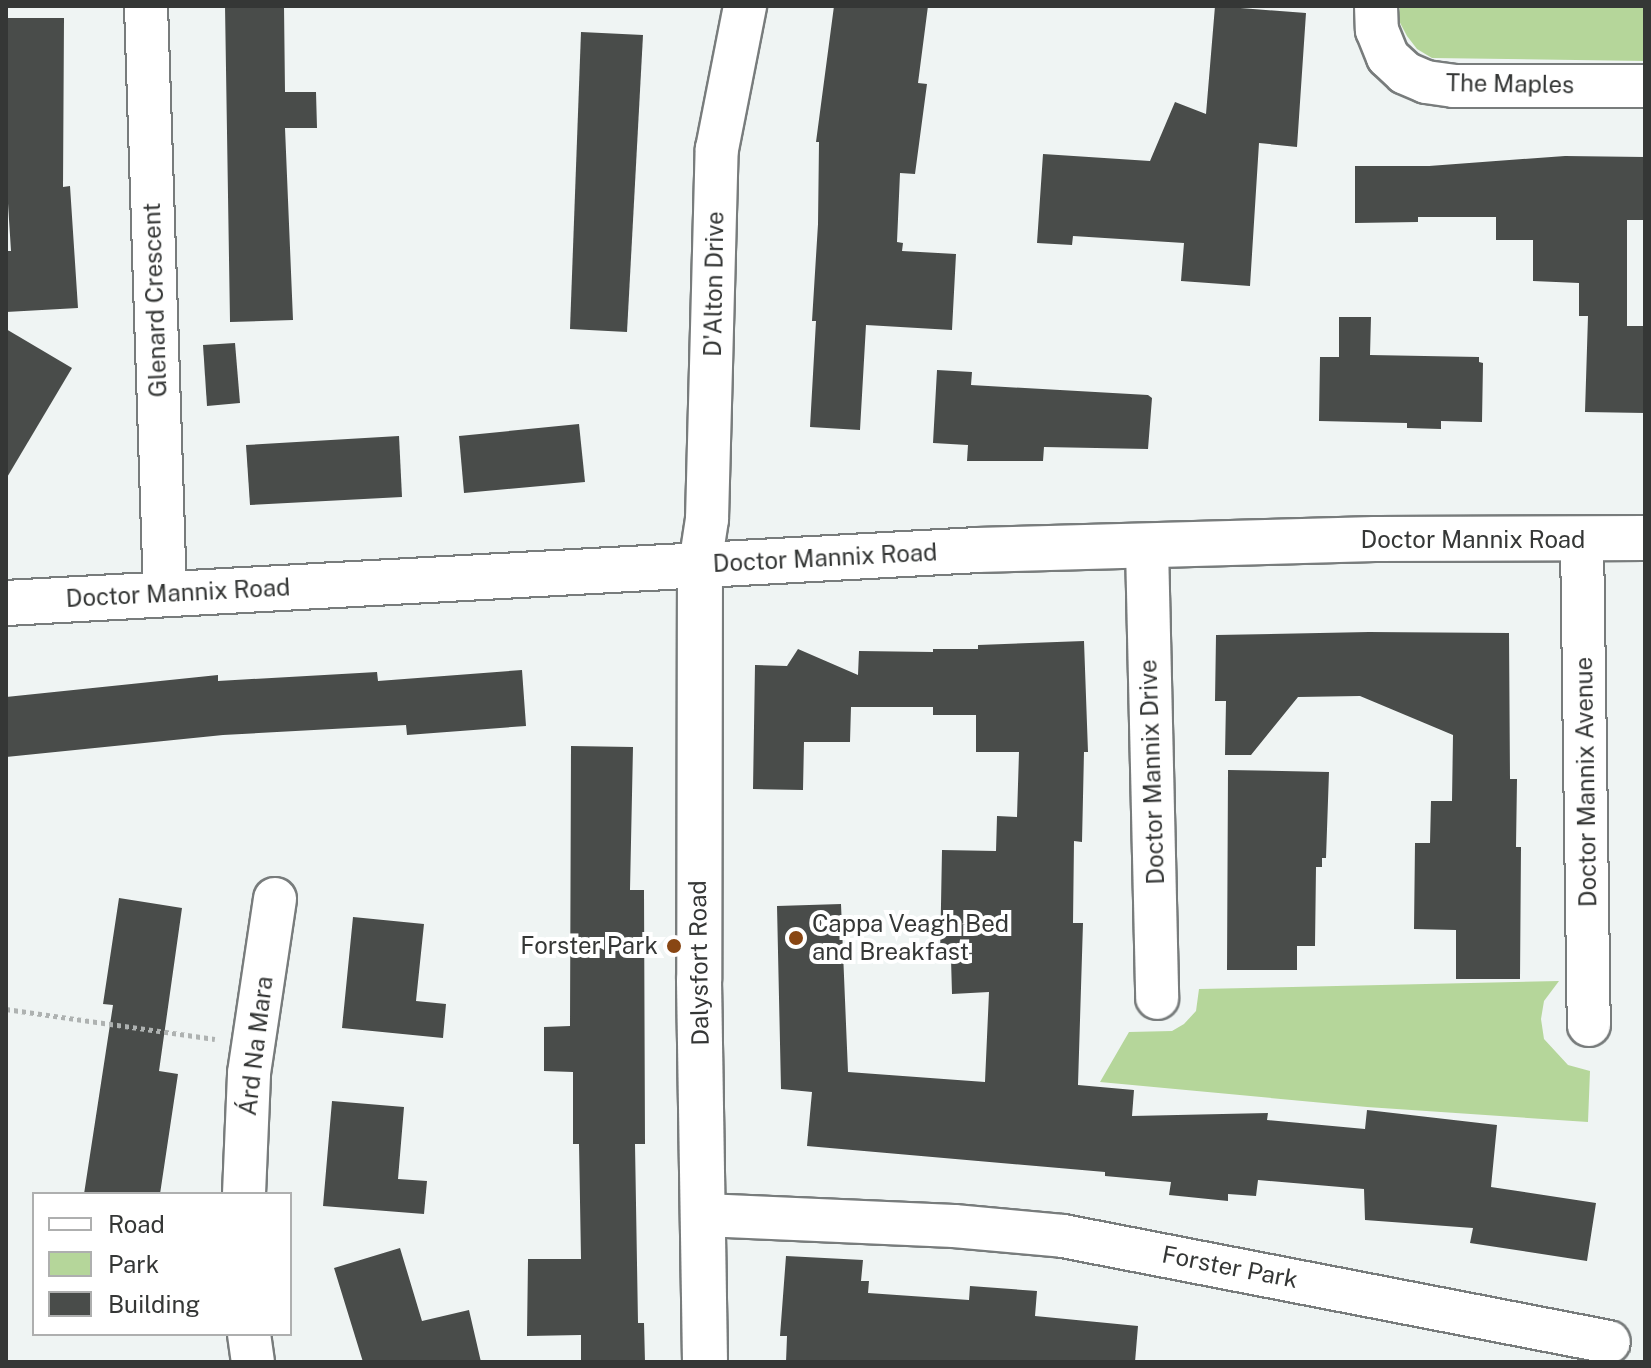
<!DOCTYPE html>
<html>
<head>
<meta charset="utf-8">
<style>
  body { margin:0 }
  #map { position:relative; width:1651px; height:1368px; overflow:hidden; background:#eff4f3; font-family:"Public Sans",sans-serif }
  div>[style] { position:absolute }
  .green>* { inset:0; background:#b5d69a }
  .building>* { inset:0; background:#494c4a }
  .path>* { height:5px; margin-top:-2.5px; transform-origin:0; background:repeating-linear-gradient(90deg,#aeb2b1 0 4px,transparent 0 8px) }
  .roads { filter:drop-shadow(2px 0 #787c7c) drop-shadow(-2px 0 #787c7c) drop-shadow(0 2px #787c7c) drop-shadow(0 -2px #787c7c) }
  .street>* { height:42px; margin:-21px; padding:0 21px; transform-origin:21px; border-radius:21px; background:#fff }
  .secondary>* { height:44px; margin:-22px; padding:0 22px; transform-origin:22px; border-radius:22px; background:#fff }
  .dots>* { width:22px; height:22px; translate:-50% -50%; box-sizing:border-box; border:4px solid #fff; border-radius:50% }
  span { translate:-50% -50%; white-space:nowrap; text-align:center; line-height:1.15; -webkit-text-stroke:8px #fff; paint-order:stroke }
  .street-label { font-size:24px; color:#353736 }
  .poi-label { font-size:24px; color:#353736 }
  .left { translate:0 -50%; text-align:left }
  .right { translate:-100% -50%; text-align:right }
  .frame { position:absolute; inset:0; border:8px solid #353736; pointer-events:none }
  .legend { position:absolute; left:32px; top:1192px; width:260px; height:144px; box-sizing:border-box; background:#fff; border:2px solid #aeafaf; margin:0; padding:10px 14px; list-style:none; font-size:24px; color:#353736 }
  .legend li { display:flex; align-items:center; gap:16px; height:40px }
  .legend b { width:40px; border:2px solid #aeafaf }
</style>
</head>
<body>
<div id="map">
  <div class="green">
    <div style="clip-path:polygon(1400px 6px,1645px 6px,1645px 61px,1432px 58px,1417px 49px,1407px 36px,1398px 19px)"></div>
    <div style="clip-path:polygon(1559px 981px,1544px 1001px,1541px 1019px,1544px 1039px,1568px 1065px,1590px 1071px,1588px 1122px,1367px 1107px,1100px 1082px,1129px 1032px,1172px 1031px,1184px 1024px,1196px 1011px,1199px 989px)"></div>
  </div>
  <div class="building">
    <div style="clip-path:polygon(225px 6px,284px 6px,285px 92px,316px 92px,317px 128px,285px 128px,293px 320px,230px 322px)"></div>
    <div style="clip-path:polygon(834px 6px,928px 6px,918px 83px,927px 84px,915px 174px,900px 173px,897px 242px,903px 243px,902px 251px,956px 254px,952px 330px,866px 325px,860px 430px,810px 427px,816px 321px,812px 321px,818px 224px,819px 142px,816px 142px)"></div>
    <div style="clip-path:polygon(1215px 6px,1306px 13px,1297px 147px,1259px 143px,1250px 286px,1181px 281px,1184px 243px,1073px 236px,1072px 245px,1037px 243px,1043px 154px,1150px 161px,1175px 102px,1206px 114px)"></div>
    <div style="clip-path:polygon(6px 18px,64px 18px,63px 187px,70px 186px,78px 308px,6px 312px,6px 251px,11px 251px,6px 172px)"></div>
    <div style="clip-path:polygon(581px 32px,643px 35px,627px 332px,570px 329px)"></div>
    <div style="clip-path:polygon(1565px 156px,1645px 157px,1645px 220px,1627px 220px,1627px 326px,1645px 326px,1645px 413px,1585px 412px,1588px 316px,1579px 316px,1579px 283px,1533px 281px,1533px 240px,1496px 240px,1496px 217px,1418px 217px,1418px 222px,1355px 223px,1355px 166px,1429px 166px)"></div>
    <div style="clip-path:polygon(1339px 317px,1371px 317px,1370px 355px,1479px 357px,1479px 362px,1483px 363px,1482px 422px,1441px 421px,1441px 429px,1407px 428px,1407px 423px,1319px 421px,1320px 357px,1339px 357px)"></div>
    <div style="clip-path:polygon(6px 329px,72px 368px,6px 479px)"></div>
    <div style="clip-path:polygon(235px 343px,240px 403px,207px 406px,203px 345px)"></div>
    <div style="clip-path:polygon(937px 370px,972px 372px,971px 385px,1148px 395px,1152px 398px,1148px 449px,1044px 447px,1043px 461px,967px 461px,968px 445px,933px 443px)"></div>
    <div style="clip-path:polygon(579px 424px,585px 482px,464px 493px,459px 436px)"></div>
    <div style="clip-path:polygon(399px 436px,402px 497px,250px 505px,246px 445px)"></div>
    <div style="clip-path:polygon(1369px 632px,1509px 633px,1510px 779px,1517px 779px,1516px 847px,1521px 847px,1520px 979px,1456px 979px,1456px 930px,1414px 929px,1415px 843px,1430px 843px,1431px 801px,1452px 801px,1453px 735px,1360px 696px,1298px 697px,1251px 755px,1225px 755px,1226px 701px,1215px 701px,1216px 635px)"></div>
    <div style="clip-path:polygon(1084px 641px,1088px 752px,1084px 752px,1082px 842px,1074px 841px,1073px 923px,1083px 923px,1078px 1085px,1134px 1090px,1132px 1116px,1268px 1113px,1267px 1120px,1365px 1129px,1367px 1110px,1497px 1125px,1491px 1187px,1596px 1203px,1587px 1261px,1470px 1243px,1473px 1228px,1365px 1220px,1364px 1189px,1258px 1180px,1256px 1196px,1228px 1194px,1228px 1201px,1169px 1195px,1171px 1182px,1105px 1176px,1105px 1172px,807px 1146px,812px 1092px,781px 1089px,777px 906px,841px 904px,848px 1072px,985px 1082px,989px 992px,952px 994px,951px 959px,940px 959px,942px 850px,996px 851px,997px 816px,1017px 817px,1019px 752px,976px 752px,976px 715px,933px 715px,933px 707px,851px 707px,850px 742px,804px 742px,803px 790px,753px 789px,755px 665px,787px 666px,798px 649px,858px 675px,859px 651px,933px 652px,933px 649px,978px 649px,978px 645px)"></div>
    <div style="clip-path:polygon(522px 670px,526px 726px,407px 735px,406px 725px,223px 735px,6px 757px,6px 697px,218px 675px,218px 681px,377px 672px,378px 681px)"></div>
    <div style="clip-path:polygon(571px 746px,633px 747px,630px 890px,644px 890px,645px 1144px,635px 1144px,638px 1323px,644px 1323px,645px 1362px,581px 1362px,581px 1335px,527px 1336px,528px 1259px,581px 1259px,579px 1144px,573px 1144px,573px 1072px,544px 1071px,544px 1027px,570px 1026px)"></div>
    <div style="clip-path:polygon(1228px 770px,1329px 772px,1326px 858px,1322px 858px,1322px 867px,1316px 867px,1315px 946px,1297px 946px,1297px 970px,1227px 970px)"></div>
    <div style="clip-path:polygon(119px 898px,182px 908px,159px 1071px,178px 1074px,160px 1194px,84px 1194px,113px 1005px,103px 1004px)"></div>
    <div style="clip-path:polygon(353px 917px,424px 924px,416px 1001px,446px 1004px,443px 1038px,342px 1028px)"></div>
    <div style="clip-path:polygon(332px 1101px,404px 1107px,398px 1179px,427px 1181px,424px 1214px,323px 1206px)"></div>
    <div style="clip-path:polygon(400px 1248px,422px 1321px,469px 1310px,481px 1362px,363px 1362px,334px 1268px)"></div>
    <div style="clip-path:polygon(786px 1256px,863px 1260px,861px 1281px,869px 1281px,868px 1293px,969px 1300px,970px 1286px,1037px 1291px,1035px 1316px,1138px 1326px,1135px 1362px,786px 1362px,787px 1336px,780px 1336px)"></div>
  </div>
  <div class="path">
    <div style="left:6px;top:1009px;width:211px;rotate:8.2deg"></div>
  </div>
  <div class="roads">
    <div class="street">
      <div style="left:146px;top:6px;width:588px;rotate:88.15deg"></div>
      <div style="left:1376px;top:6px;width:24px;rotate:88deg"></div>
      <div style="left:1377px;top:30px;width:29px;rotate:68deg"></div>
      <div style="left:1388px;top:57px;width:23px;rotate:43deg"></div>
      <div style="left:1405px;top:73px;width:23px;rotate:23deg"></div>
      <div style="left:1426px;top:82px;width:28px;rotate:8deg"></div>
      <div style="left:1454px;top:86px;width:191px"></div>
      <div style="left:1582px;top:539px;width:486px;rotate:89.2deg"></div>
      <div style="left:1147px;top:547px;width:451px;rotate:88.7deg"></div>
      <div style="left:700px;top:565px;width:47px;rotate:-81.3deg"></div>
      <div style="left:707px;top:519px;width:370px;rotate:-88.5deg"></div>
      <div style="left:717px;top:149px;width:146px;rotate:-78.9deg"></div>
      <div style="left:244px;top:1194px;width:121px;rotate:-87.6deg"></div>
      <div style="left:249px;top:1073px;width:176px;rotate:-81.5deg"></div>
      <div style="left:704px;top:1215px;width:250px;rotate:2.5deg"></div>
      <div style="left:954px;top:1226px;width:109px;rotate:5.2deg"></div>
      <div style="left:1063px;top:1236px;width:556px;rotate:10.99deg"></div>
      <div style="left:249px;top:1334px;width:28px;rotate:82deg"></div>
    </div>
    <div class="secondary">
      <div style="left:700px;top:565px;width:415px;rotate:90.1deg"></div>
      <div style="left:699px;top:980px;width:382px;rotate:89.1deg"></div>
      <div style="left:6px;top:603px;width:972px;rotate:-3.12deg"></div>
      <div style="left:977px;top:550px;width:398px;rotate:-1.6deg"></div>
      <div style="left:1375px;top:539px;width:270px;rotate:-0.2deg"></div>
    </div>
  </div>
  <div class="dots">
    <div style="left:796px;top:938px;background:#884613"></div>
    <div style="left:674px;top:946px;background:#884613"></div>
  </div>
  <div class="street-label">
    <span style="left:1510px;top:84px;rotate:1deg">The Maples</span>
    <span style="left:714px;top:284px;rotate:-89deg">D'Alton Drive</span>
    <span style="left:155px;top:300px;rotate:-92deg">Glenard Crescent</span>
    <span style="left:1473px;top:540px">Doctor Mannix Road</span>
    <span style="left:825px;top:558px;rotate:-3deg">Doctor Mannix Road</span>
    <span style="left:178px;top:593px;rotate:-3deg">Doctor Mannix Road</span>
    <span style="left:1152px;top:772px;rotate:-92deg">Doctor Mannix Drive</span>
    <span style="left:1586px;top:782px;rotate:-91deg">Doctor Mannix Avenue</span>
    <span style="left:699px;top:963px;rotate:-91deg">Dalysfort Road</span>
    <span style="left:256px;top:1046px;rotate:-83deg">Árd Na Mara</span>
    <span style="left:1230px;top:1267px;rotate:11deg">Forster Park</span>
  </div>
  <div class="poi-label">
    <span class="left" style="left:812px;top:938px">Cappa Veagh Bed<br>and Breakfast</span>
    <span class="right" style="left:658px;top:946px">Forster Park</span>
  </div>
  <div class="frame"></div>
  <ul class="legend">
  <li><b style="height:10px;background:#fff"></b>Road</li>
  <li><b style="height:22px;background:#b5d69a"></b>Park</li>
  <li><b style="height:22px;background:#494c4a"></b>Building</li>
  </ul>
</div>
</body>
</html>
